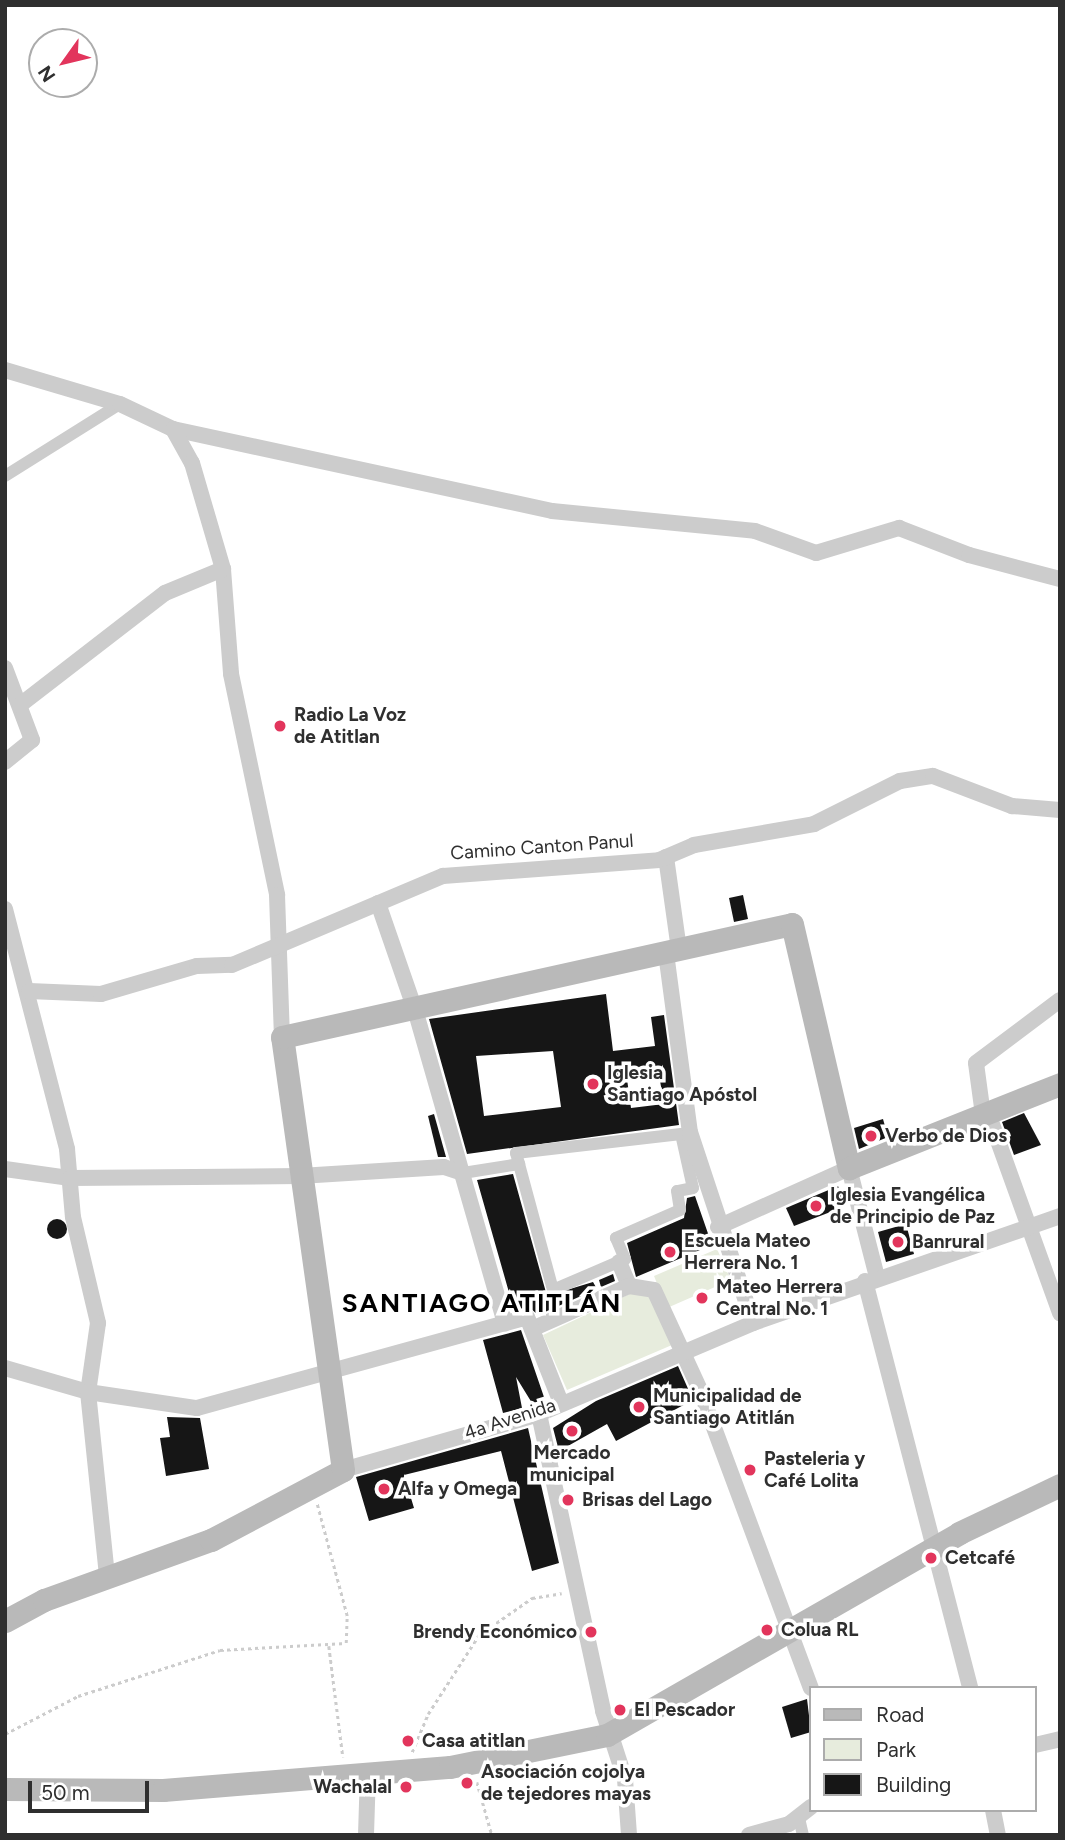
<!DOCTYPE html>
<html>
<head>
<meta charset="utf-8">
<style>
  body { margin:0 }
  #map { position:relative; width:1065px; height:1840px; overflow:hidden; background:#fff; font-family:Figtree,sans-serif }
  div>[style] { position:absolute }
  .green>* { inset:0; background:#e7ecdd }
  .building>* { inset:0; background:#161616 }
  .round { border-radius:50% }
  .path>* { height:2.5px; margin-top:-1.25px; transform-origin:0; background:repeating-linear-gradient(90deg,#ccc 0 3.5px,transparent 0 7px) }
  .pedestrian>* { height:12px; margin:-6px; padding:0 6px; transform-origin:6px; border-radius:6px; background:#ccc }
  .minor>* { height:16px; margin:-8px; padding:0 8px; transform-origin:8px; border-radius:8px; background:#ccc }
  .secondary>* { height:23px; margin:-11.5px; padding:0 11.5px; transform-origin:11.5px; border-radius:11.5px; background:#b9b9b9 }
  .dots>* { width:19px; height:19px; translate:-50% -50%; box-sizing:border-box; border:4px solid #fff; border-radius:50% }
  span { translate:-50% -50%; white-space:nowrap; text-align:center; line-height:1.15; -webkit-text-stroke:7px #fff; paint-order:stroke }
  .poi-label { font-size:19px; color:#2f2f2f; font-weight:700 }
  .left { translate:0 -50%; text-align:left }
  .right { translate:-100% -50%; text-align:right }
  .street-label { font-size:19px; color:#2f2f2f }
  .district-label { font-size:26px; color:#000; font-weight:700; letter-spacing:2px }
  .frame { position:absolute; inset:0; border:7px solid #2f2f2f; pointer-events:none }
  .legend { position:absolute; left:809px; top:1686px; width:228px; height:126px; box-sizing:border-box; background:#fff; border:2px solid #acacac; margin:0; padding:9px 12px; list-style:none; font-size:21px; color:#2f2f2f }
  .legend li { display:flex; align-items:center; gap:14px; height:35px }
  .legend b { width:35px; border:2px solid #acacac }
  .north { position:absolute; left:28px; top:28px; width:70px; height:70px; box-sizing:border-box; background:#fff; border:2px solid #acacac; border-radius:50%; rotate:236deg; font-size:19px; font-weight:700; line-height:28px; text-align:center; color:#2f2f2f }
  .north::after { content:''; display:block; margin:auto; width:24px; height:32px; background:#e2355c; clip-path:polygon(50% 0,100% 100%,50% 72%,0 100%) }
  .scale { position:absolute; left:28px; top:1781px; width:121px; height:32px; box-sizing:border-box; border:4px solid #2f2f2f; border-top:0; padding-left:9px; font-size:21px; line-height:24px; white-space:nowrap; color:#2f2f2f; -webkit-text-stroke:5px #fff; paint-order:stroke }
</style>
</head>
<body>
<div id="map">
  <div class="green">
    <div style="clip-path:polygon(717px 1249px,731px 1280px,667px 1308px,654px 1276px)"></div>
    <div style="clip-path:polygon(636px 1291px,650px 1297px,672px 1345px,567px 1390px,543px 1335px)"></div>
  </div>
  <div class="building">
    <div style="clip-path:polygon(743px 895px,748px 919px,734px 922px,729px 898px)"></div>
    <div style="clip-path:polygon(evenodd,606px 994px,613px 1051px,655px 1046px,651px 1017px,664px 1015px,679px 1125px,467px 1154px,429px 1019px,606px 994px,553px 1051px,561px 1107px,484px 1116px,476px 1056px,553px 1051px,606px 994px,659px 1075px,664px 1104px,631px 1108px,627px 1079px,659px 1075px)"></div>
    <div style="clip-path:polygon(1024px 1113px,1041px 1145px,1014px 1155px,1002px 1122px)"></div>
    <div style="clip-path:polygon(434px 1114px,446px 1157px,438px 1157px,428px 1116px)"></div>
    <div style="clip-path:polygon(883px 1119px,888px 1137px,859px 1149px,854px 1128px)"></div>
    <div style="clip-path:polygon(513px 1174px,547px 1296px,593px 1282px,597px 1289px,538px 1315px,529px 1307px,514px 1310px,477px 1180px)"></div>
    <div style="clip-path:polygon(838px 1186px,846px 1206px,794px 1226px,786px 1208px)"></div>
    <div style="clip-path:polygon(695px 1196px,712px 1245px,636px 1277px,627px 1243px,684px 1218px,687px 1198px)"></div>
    <div class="round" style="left:47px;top:1219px;width:20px;height:20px"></div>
    <div style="clip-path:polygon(906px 1224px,914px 1254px,886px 1262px,878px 1232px)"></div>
    <div style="clip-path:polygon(613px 1274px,615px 1281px,601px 1287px,599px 1280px)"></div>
    <div style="clip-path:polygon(521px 1330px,545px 1400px,532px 1403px,516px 1377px,522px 1408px,503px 1413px,483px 1340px)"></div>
    <div style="clip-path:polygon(678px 1366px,693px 1400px,616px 1441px,607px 1424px,559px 1451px,553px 1428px,596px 1401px)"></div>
    <div style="clip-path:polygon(167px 1417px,200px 1418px,209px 1469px,166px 1476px,160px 1438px,170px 1437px)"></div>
    <div style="clip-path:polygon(528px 1428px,559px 1563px,532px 1571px,501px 1451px,404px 1475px,414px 1508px,369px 1521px,356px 1477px)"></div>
    <div style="clip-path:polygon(807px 1699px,811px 1732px,791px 1738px,782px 1707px)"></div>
  </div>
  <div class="path">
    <div style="left:329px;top:1646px;width:112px;rotate:82.8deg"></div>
    <div style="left:5px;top:1734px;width:82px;rotate:-27.5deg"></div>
    <div style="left:78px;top:1696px;width:149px;rotate:-17.9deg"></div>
    <div style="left:220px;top:1650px;width:126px;rotate:-3.2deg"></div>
    <div style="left:346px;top:1643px;width:27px;rotate:-88deg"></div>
    <div style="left:347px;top:1616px;width:116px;rotate:-105deg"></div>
    <div style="left:412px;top:1752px;width:41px;rotate:-67.2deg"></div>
    <div style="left:428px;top:1714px;width:94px;rotate:-57.2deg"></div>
    <div style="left:479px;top:1635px;width:65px;rotate:-34.9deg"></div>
    <div style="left:532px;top:1598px;width:30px;rotate:-9deg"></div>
    <div style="left:477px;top:1782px;width:55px;rotate:74.2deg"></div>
  </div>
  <div class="pedestrian">
    <div style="left:5px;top:476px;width:136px;rotate:-32.1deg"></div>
    <div style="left:681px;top:1134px;width:55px;rotate:77.5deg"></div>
    <div style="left:693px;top:1188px;width:16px;rotate:169deg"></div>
    <div style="left:677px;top:1191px;width:19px;rotate:81deg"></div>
    <div style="left:680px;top:1210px;width:70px;rotate:156.4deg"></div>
    <div style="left:616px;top:1238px;width:23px;rotate:67deg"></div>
    <div style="left:625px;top:1259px;width:78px;rotate:156.7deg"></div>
    <div style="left:553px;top:1290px;width:142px;rotate:-105.1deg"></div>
    <div style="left:516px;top:1153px;width:166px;rotate:-6.6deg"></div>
    <div style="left:463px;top:1173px;width:57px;rotate:-9.1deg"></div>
    <div style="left:799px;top:1818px;width:17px;rotate:77deg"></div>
  </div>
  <div class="minor">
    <div style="left:5px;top:370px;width:120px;rotate:16.5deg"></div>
    <div style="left:120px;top:404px;width:59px;rotate:25.3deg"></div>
    <div style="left:173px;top:429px;width:388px;rotate:12.2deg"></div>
    <div style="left:552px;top:511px;width:204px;rotate:5.6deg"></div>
    <div style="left:755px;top:531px;width:65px;rotate:19.8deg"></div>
    <div style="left:816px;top:553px;width:87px;rotate:-16.8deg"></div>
    <div style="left:899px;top:528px;width:75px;rotate:21.1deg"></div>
    <div style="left:969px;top:555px;width:94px;rotate:14.8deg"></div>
    <div style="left:173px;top:429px;width:39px;rotate:61deg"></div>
    <div style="left:192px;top:463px;width:110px;rotate:73.7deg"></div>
    <div style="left:223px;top:569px;width:105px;rotate:85.6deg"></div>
    <div style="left:231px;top:674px;width:226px;rotate:78.2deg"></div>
    <div style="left:277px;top:895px;width:142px;rotate:88deg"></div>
    <div style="left:5px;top:668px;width:77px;rotate:69.4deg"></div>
    <div style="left:32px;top:740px;width:35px;rotate:141deg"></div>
    <div style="left:20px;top:705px;width:183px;rotate:-37.7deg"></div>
    <div style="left:165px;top:593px;width:63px;rotate:-22.5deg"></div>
    <div style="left:666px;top:857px;width:94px;rotate:82deg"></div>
    <div style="left:378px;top:903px;width:116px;rotate:70.9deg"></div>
    <div style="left:416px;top:1013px;width:323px;rotate:74deg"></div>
    <div style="left:5px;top:909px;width:248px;rotate:75.5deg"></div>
    <div style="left:67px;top:1149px;width:68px;rotate:85deg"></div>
    <div style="left:73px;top:1217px;width:109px;rotate:76.7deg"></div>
    <div style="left:98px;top:1323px;width:70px;rotate:98.2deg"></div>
    <div style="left:88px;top:1392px;width:186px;rotate:84.1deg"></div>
    <div style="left:666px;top:953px;width:181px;rotate:82.4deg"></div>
    <div style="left:690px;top:1132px;width:201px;rotate:71.7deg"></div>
    <div style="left:29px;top:991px;width:72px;rotate:2.4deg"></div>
    <div style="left:101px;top:994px;width:100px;rotate:-16.3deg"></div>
    <div style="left:197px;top:966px;width:35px;rotate:-2deg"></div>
    <div style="left:232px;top:965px;width:229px;rotate:-22.9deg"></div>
    <div style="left:443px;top:876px;width:217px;rotate:-4.2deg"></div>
    <div style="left:659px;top:860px;width:38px;rotate:-23deg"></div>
    <div style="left:694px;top:845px;width:122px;rotate:-9.9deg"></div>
    <div style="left:814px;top:824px;width:96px;rotate:-26.6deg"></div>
    <div style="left:900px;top:781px;width:33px;rotate:-9deg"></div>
    <div style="left:933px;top:776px;width:85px;rotate:20.8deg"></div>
    <div style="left:1012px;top:806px;width:48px;rotate:4.8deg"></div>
    <div style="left:988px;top:1113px;width:213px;rotate:70.2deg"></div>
    <div style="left:983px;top:1115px;width:52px;rotate:-97.7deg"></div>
    <div style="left:976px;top:1063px;width:105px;rotate:-36.9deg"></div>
    <div style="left:5px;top:1169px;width:66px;rotate:7.9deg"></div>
    <div style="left:70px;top:1178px;width:230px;rotate:-0.5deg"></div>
    <div style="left:300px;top:1176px;width:144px;rotate:-3.6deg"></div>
    <div style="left:444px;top:1167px;width:20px;rotate:18deg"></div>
    <div style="left:718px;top:1227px;width:144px;rotate:-24.2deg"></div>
    <div style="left:849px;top:1168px;width:113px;rotate:75.6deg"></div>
    <div style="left:619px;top:1262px;width:26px;rotate:67deg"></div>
    <div style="left:629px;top:1286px;width:25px;rotate:9deg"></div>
    <div style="left:654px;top:1290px;width:110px;rotate:65.3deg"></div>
    <div style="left:700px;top:1390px;width:318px;rotate:69.6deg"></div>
    <div style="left:865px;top:1281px;width:420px;rotate:75.5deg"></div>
    <div style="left:532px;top:1329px;width:106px;rotate:-23.9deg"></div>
    <div style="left:5px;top:1368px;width:86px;rotate:16.1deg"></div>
    <div style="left:88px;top:1392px;width:110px;rotate:8.4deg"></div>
    <div style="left:197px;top:1408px;width:342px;rotate:-15.4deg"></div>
    <div style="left:527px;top:1317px;width:92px;rotate:68.4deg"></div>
    <div style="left:539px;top:1414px;width:304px;rotate:77.8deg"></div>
    <div style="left:603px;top:1711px;width:71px;rotate:72.1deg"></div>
    <div style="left:625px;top:1779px;width:56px;rotate:85.9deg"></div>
    <div style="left:343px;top:1470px;width:204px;rotate:-15.9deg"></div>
    <div style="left:539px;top:1414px;width:233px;rotate:-23deg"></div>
    <div style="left:753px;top:1323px;width:325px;rotate:-19.2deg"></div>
    <div style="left:1035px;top:1745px;width:26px;rotate:-13deg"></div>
    <div style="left:993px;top:1810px;width:25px;rotate:79deg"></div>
    <div style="left:366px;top:1835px;width:62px;rotate:-88.2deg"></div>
    <div style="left:749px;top:1835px;width:41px;rotate:-15.4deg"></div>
    <div style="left:789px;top:1824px;width:28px;rotate:-38deg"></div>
  </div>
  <div class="secondary">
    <div style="left:5px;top:1621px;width:44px;rotate:-28.3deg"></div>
    <div style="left:44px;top:1600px;width:177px;rotate:-19.8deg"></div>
    <div style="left:211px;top:1540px;width:149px;rotate:-27.9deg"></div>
    <div style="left:343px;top:1470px;width:437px;rotate:-98deg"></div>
    <div style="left:282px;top:1037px;width:522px;rotate:-12.49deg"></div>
    <div style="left:792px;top:924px;width:251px;rotate:76.9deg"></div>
    <div style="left:849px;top:1168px;width:227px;rotate:-21.7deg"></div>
    <div style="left:5px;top:1789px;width:158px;rotate:0.4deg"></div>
    <div style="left:163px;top:1790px;width:288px;rotate:-4.6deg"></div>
    <div style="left:450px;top:1767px;width:160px;rotate:-11.5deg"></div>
    <div style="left:607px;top:1735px;width:406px;rotate:-29.8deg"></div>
    <div style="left:959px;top:1533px;width:112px;rotate:-25.4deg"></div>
  </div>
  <div class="dots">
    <div style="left:280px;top:726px;background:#e2355c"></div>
    <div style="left:593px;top:1084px;background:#e2355c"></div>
    <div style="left:871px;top:1136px;background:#e2355c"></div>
    <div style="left:816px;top:1206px;background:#e2355c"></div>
    <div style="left:898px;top:1242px;background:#e2355c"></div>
    <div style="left:670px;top:1252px;background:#e2355c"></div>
    <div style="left:702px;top:1298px;background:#e2355c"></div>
    <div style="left:639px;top:1407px;background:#e2355c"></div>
    <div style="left:572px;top:1431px;background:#e2355c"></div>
    <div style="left:750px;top:1470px;background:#e2355c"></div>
    <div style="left:384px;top:1489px;background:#e2355c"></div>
    <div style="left:568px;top:1500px;background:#e2355c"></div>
    <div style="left:931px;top:1558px;background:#e2355c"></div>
    <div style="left:767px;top:1630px;background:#e2355c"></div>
    <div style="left:591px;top:1632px;background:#e2355c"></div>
    <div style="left:620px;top:1710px;background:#e2355c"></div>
    <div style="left:408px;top:1741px;background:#e2355c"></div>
    <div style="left:467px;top:1783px;background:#e2355c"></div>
    <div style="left:406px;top:1787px;background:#e2355c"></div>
  </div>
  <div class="poi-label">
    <span class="left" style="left:294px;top:726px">Radio La Voz<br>de Atitlan</span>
    <span class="left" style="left:607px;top:1084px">Iglesia<br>Santiago Apóstol</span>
    <span class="left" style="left:885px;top:1136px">Verbo de Dios</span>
    <span class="left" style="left:830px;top:1206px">Iglesia Evangélica<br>de Principio de Paz</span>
    <span class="left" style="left:684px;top:1252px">Escuela Mateo<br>Herrera No. 1</span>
    <span class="left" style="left:912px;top:1242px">Banrural</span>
    <span class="left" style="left:716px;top:1298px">Mateo Herrera<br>Central No. 1</span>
    <span class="left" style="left:653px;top:1407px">Municipalidad de<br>Santiago Atitlán</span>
    <span style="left:572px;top:1464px">Mercado<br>municipal</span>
    <span class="left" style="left:764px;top:1470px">Pasteleria y<br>Café Lolita</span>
    <span class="left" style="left:398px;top:1489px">Alfa y Omega</span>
    <span class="left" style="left:582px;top:1500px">Brisas del Lago</span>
    <span class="left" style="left:945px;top:1558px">Cetcafé</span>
    <span class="left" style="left:781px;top:1630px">Colua RL</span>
    <span class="right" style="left:577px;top:1632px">Brendy Económico</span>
    <span class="left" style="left:634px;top:1710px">El Pescador</span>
    <span class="left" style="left:422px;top:1741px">Casa atitlan</span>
    <span class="left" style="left:481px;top:1783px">Asociación cojolya<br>de tejedores mayas</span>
    <span class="right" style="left:392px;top:1787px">Wachalal</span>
  </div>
  <div class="street-label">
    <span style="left:542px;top:847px;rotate:-4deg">Camino Canton Panul</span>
    <span style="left:510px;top:1419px;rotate:-18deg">4a Avenida</span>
  </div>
  <div class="district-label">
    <span style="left:482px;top:1304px">SANTIAGO ATITLÁN</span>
  </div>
  <div class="frame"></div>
  <ul class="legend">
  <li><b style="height:9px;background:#b9b9b9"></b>Road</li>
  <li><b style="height:19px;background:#e7ecdd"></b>Park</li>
  <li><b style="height:19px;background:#161616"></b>Building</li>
  </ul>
  <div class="north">N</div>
  <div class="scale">50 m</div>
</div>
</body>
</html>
